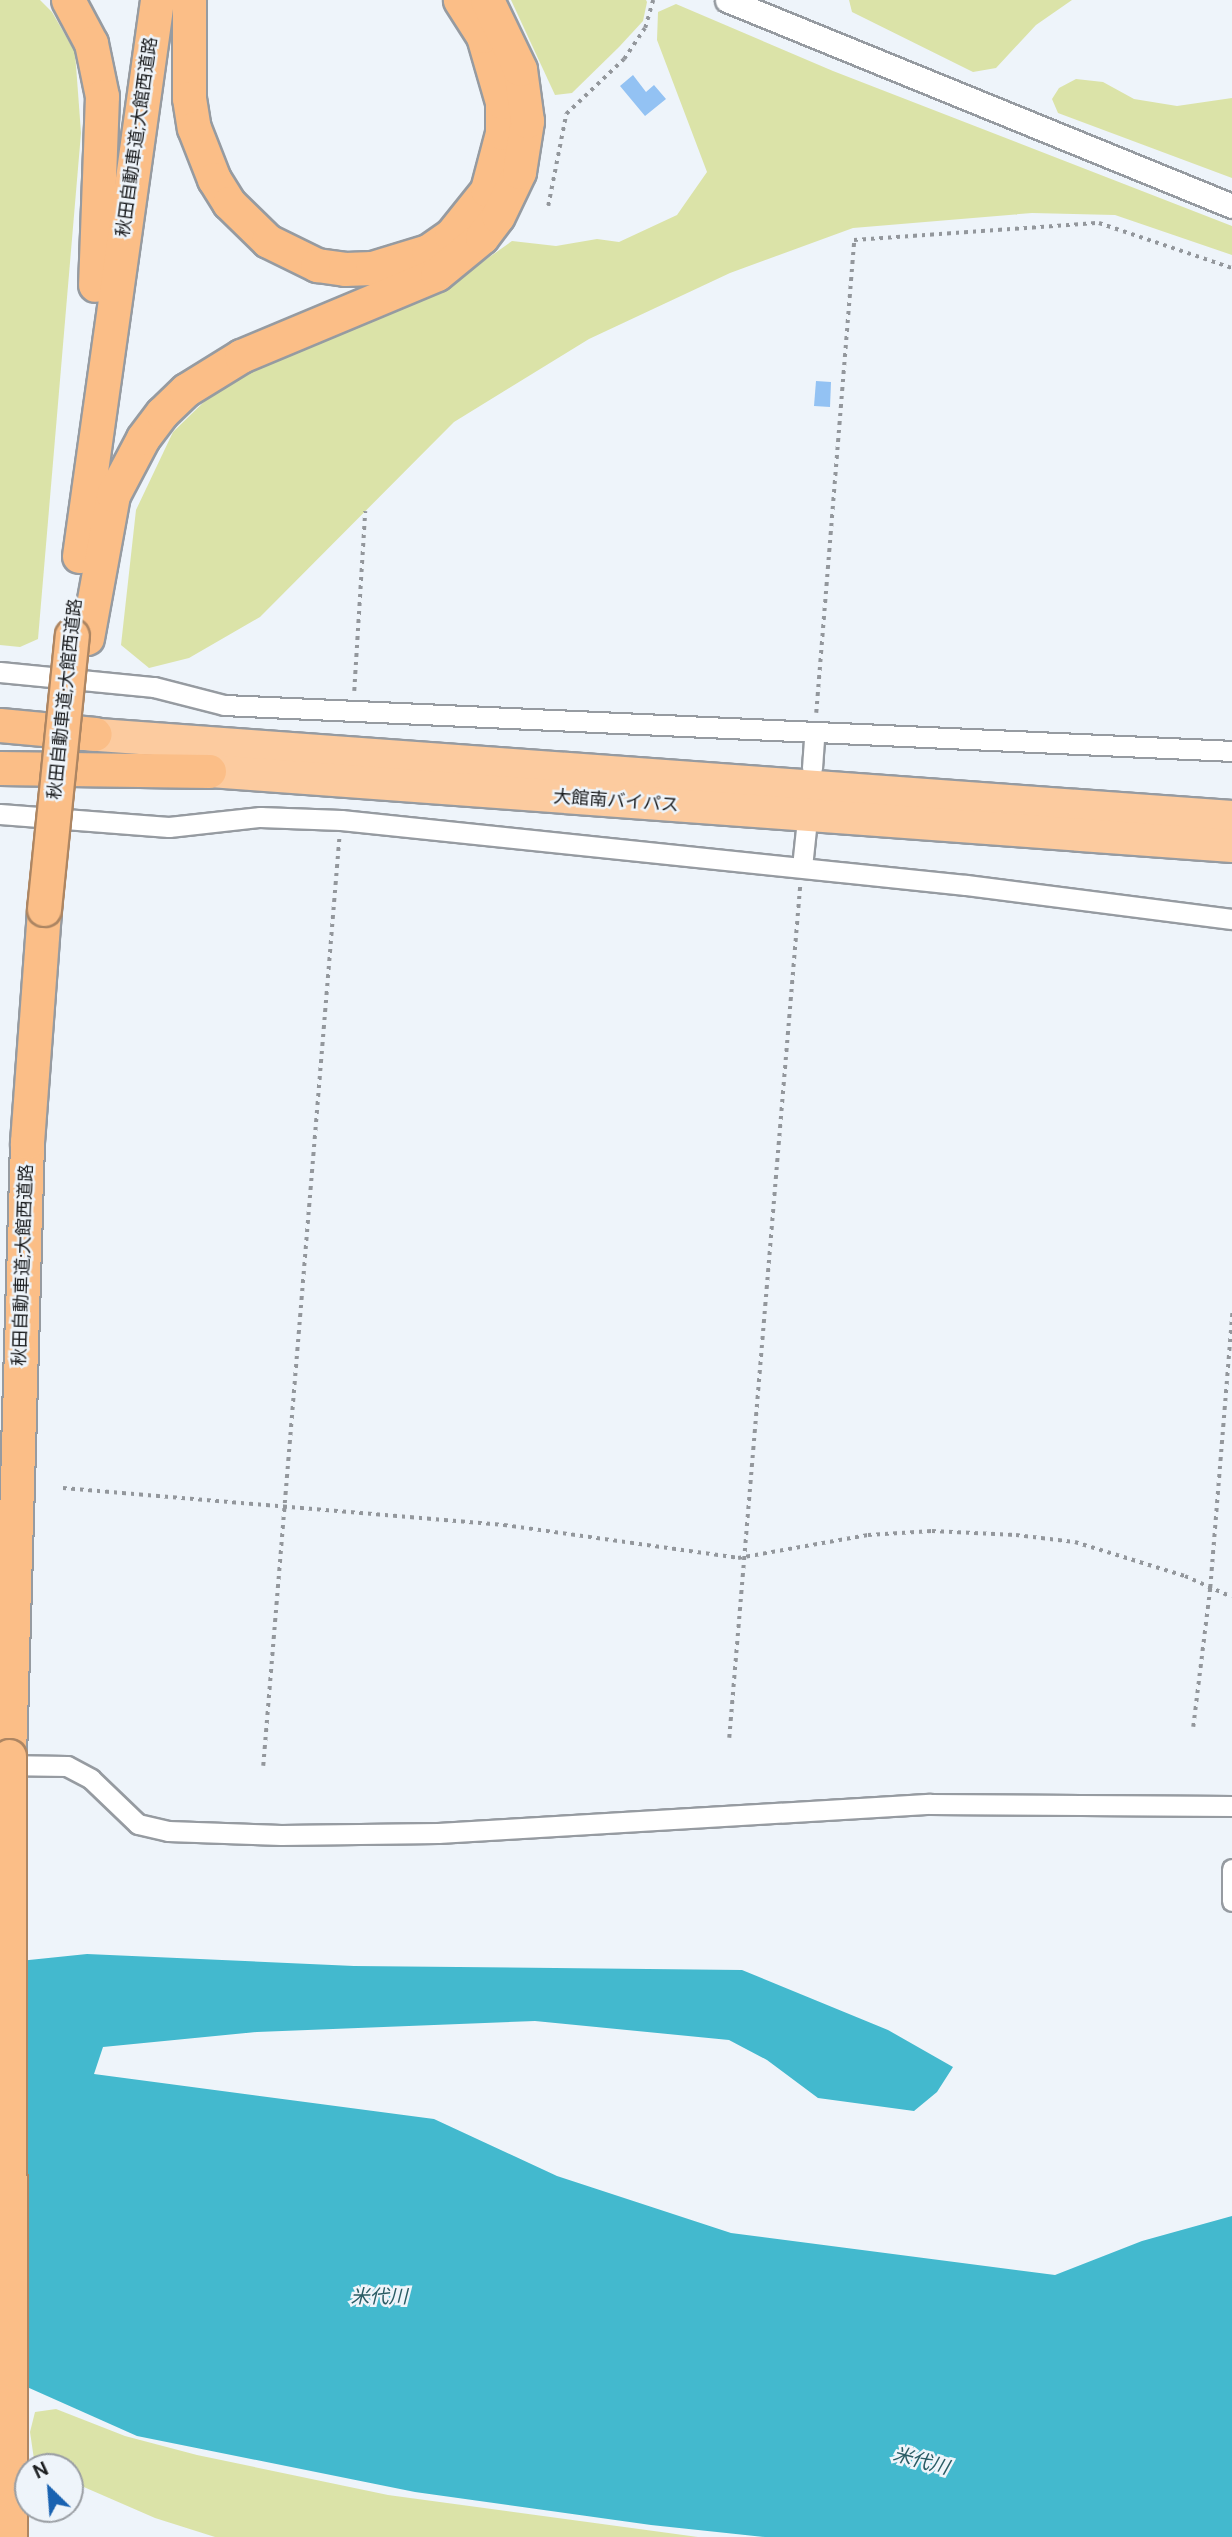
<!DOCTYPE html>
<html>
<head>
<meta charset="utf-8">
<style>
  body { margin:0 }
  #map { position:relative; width:1232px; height:2537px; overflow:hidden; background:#eef4fa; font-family:"DM Sans","Noto Sans JP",sans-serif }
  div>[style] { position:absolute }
  .green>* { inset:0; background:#dbe3a8 }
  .water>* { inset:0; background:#43b9ce }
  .building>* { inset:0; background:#93c2f3 }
  .path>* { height:3.5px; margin-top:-1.75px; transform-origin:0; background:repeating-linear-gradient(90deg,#93979c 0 3.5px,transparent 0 8.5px) }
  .roads { filter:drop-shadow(2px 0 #969ba1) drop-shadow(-2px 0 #969ba1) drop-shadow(0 2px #969ba1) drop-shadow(0 -2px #969ba1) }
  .minor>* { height:19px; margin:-9.5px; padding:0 9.5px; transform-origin:9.5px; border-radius:9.5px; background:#fff }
  .tertiary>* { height:23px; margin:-11.5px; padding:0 11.5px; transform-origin:11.5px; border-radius:11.5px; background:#fff }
  .trunk>* { height:32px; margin:-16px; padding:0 16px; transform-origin:16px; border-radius:16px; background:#fccb9f }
  .motorway>* { height:33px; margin:-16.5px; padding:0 16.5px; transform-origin:16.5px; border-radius:16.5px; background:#fbbe87 }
  .bridges { filter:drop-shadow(2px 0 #ad8663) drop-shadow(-2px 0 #ad8663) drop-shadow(0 2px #ad8663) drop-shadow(0 -2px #ad8663) }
  .motorway-bridge>* { height:33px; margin:-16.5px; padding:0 16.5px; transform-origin:16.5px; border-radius:16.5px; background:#fbbe87 }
  span { translate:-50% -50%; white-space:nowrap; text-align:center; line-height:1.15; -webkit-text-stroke:5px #eef4fa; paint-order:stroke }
  .street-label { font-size:18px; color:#1c1e20 }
  .water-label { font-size:19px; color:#2a5c65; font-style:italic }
  .north { position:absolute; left:14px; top:2453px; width:70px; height:70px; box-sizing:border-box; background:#eef4fa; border:2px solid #9a9ea3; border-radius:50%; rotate:335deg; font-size:19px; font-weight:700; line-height:28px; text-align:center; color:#1c1e20 }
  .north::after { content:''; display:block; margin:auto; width:24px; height:32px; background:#1962b1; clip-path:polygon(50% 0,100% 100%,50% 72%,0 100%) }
</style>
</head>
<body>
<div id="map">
  <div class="green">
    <div style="clip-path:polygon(0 0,40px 0,52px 12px,75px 52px,81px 133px,38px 639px,20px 647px,0 645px)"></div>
    <div style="clip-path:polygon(511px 0,646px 0,647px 2px,643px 21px,619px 47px,572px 93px,555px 95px)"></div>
    <div style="clip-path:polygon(849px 0,1072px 0,1036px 25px,996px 68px,973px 72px,852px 12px)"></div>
    <div style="clip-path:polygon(676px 4px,833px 71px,1232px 226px,1232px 255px,1115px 215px,1032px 213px,853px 228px,730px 273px,589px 339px,454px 422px,260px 617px,189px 658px,149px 668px,121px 645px,136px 510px,173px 432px,213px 393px,262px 365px,450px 285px,512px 241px,556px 246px,597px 239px,619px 242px,677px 215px,707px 172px,657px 40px,658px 12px)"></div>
    <div style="clip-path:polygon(1076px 79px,1103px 82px,1134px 99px,1177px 106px,1232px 98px,1232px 178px,1058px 113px,1052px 99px,1059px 88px)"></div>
    <div style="clip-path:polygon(56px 2409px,125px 2436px,197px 2455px,388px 2495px,698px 2537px,215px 2537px,155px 2518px,70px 2481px,70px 2467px,35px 2466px,30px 2432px,35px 2412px)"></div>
  </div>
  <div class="water">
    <div style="clip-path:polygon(87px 1954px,354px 1966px,742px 1970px,888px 2030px,953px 2067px,937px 2092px,914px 2111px,818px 2098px,767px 2060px,729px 2040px,535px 2021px,257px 2032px,103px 2047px,94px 2074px,434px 2119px,557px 2176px,731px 2233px,1055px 2275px,1142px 2241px,1232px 2216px,1232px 2537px,765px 2537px,651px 2525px,415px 2492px,137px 2436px,0 2375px,0 1963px)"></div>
  </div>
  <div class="building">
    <div style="clip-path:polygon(633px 75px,646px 92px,654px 85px,666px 99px,645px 116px,620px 86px)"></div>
    <div style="clip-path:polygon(816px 381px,831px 382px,830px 407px,814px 406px)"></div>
  </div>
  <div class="path">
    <div style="left:548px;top:206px;width:94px;rotate:-78.9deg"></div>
    <div style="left:566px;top:114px;width:80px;rotate:-43.5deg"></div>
    <div style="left:624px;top:59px;width:37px;rotate:-56deg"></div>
    <div style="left:645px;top:28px;width:29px;rotate:-74deg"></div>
    <div style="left:354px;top:691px;width:180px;rotate:-86.5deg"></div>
    <div style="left:816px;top:713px;width:475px;rotate:-85.4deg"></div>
    <div style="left:854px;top:240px;width:246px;rotate:-4deg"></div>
    <div style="left:1099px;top:223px;width:140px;rotate:18.7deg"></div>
    <div style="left:63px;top:1488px;width:443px;rotate:4.8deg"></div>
    <div style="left:504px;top:1525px;width:236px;rotate:8deg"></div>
    <div style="left:738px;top:1558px;width:132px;rotate:-10deg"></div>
    <div style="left:868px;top:1535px;width:64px;rotate:-3.6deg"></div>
    <div style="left:932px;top:1531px;width:84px;rotate:2.7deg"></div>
    <div style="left:1016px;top:1535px;width:59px;rotate:6.8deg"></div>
    <div style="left:1075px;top:1542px;width:115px;rotate:17.2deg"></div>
    <div style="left:1185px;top:1576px;width:51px;rotate:24.1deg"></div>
    <div style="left:1193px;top:1727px;width:140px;rotate:-83deg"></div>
    <div style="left:1210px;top:1588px;width:276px;rotate:-85.4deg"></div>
    <div style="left:729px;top:1738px;width:855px;rotate:-85.24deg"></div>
    <div style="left:263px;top:1766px;width:930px;rotate:-85.31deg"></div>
  </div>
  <div class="roads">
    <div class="minor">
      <div style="left:0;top:672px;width:155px;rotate:5.6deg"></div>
      <div style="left:154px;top:687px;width:72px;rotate:14.4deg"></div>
      <div style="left:224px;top:705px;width:1009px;rotate:2.61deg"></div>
      <div style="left:812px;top:768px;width:32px;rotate:-86deg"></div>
      <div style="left:0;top:814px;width:169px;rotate:4.4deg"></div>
      <div style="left:169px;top:827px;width:92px;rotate:-6.3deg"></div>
      <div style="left:260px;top:817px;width:81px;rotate:2.1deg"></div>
      <div style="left:341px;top:820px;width:628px;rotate:5.94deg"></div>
      <div style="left:966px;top:885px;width:268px;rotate:7.3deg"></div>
      <div style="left:802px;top:867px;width:37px;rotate:-84deg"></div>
      <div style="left:1px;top:1765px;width:66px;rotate:0.9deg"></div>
      <div style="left:67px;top:1766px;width:27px;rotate:28deg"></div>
      <div style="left:91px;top:1779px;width:65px;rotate:43.8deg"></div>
      <div style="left:138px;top:1824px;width:31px;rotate:13deg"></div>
      <div style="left:168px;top:1831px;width:113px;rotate:2deg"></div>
      <div style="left:281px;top:1835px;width:157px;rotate:-0.7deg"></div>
      <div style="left:438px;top:1833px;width:493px;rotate:-3.4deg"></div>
      <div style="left:930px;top:1804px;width:302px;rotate:0.4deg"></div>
      <div style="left:1232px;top:1869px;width:32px;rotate:90deg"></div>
    </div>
    <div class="tertiary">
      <div style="left:727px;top:0;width:545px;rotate:22.19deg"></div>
    </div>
    <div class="trunk">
      <div style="left:71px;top:733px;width:1164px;rotate:4.14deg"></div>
      <div style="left:183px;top:769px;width:1052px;rotate:4.2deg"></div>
    </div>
    <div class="motorway">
      <div style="left:68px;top:0;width:49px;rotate:61.9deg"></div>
      <div style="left:91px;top:43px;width:54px;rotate:78.3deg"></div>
      <div style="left:102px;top:96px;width:189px;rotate:92.1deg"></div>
      <div style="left:189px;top:0;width:98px;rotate:90deg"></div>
      <div style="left:189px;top:98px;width:30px;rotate:81deg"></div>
      <div style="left:194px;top:128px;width:55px;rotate:68.6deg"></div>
      <div style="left:214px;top:179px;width:28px;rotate:58deg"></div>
      <div style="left:229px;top:203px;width:54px;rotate:44.3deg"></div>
      <div style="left:268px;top:241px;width:55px;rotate:26.1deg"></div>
      <div style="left:317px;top:265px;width:28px;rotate:8deg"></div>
      <div style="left:345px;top:269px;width:27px;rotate:-2deg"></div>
      <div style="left:372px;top:268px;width:59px;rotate:-16.9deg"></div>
      <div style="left:428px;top:251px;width:28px;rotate:-35deg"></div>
      <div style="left:451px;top:235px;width:58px;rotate:-51.3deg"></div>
      <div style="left:487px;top:190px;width:59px;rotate:-75.3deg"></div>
      <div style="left:502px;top:133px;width:31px;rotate:-90deg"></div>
      <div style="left:502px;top:102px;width:69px;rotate:-106.1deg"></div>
      <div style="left:483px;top:36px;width:43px;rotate:-122.6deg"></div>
      <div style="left:79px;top:556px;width:561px;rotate:-82.01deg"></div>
      <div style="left:87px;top:638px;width:145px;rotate:-79.7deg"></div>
      <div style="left:113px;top:495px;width:64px;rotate:-62.2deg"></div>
      <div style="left:143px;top:438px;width:31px;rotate:-53deg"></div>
      <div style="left:162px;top:413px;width:33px;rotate:-44deg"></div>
      <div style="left:186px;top:390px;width:65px;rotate:-31.7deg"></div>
      <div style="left:241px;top:356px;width:212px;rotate:-22.7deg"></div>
      <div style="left:437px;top:274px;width:58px;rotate:-39.4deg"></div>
      <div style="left:482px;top:237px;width:26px;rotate:-53deg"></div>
      <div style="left:498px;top:216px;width:49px;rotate:-64.5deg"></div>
      <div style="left:519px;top:172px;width:52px;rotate:-81.1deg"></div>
      <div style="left:527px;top:121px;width:52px;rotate:-97.7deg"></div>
      <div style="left:520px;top:69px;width:76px;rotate:-115.6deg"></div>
      <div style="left:0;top:725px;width:95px;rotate:5.4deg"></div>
      <div style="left:0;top:768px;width:209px;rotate:0.8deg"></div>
      <div style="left:9px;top:1756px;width:614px;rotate:-88.32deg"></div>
      <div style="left:27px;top:1142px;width:234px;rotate:-85.8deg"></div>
    </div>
  </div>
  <div class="bridges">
    <div class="motorway-bridge">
      <div style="left:44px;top:909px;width:275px;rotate:-84.2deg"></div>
      <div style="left:9px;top:1756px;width:781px;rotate:89.93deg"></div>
    </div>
  </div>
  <div class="street-label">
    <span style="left:137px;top:137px;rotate:-82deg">秋田自動車道;大館西道路</span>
    <span style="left:65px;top:699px;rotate:-84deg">秋田自動車道;大館西道路</span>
    <span style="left:616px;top:801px;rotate:4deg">大館南バイパス</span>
    <span style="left:23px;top:1265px;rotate:-88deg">秋田自動車道;大館西道路</span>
  </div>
  <div class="water-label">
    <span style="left:379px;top:2297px">米代川</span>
    <span style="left:921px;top:2461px;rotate:15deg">米代川</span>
  </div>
  <div class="north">N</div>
</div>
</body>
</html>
